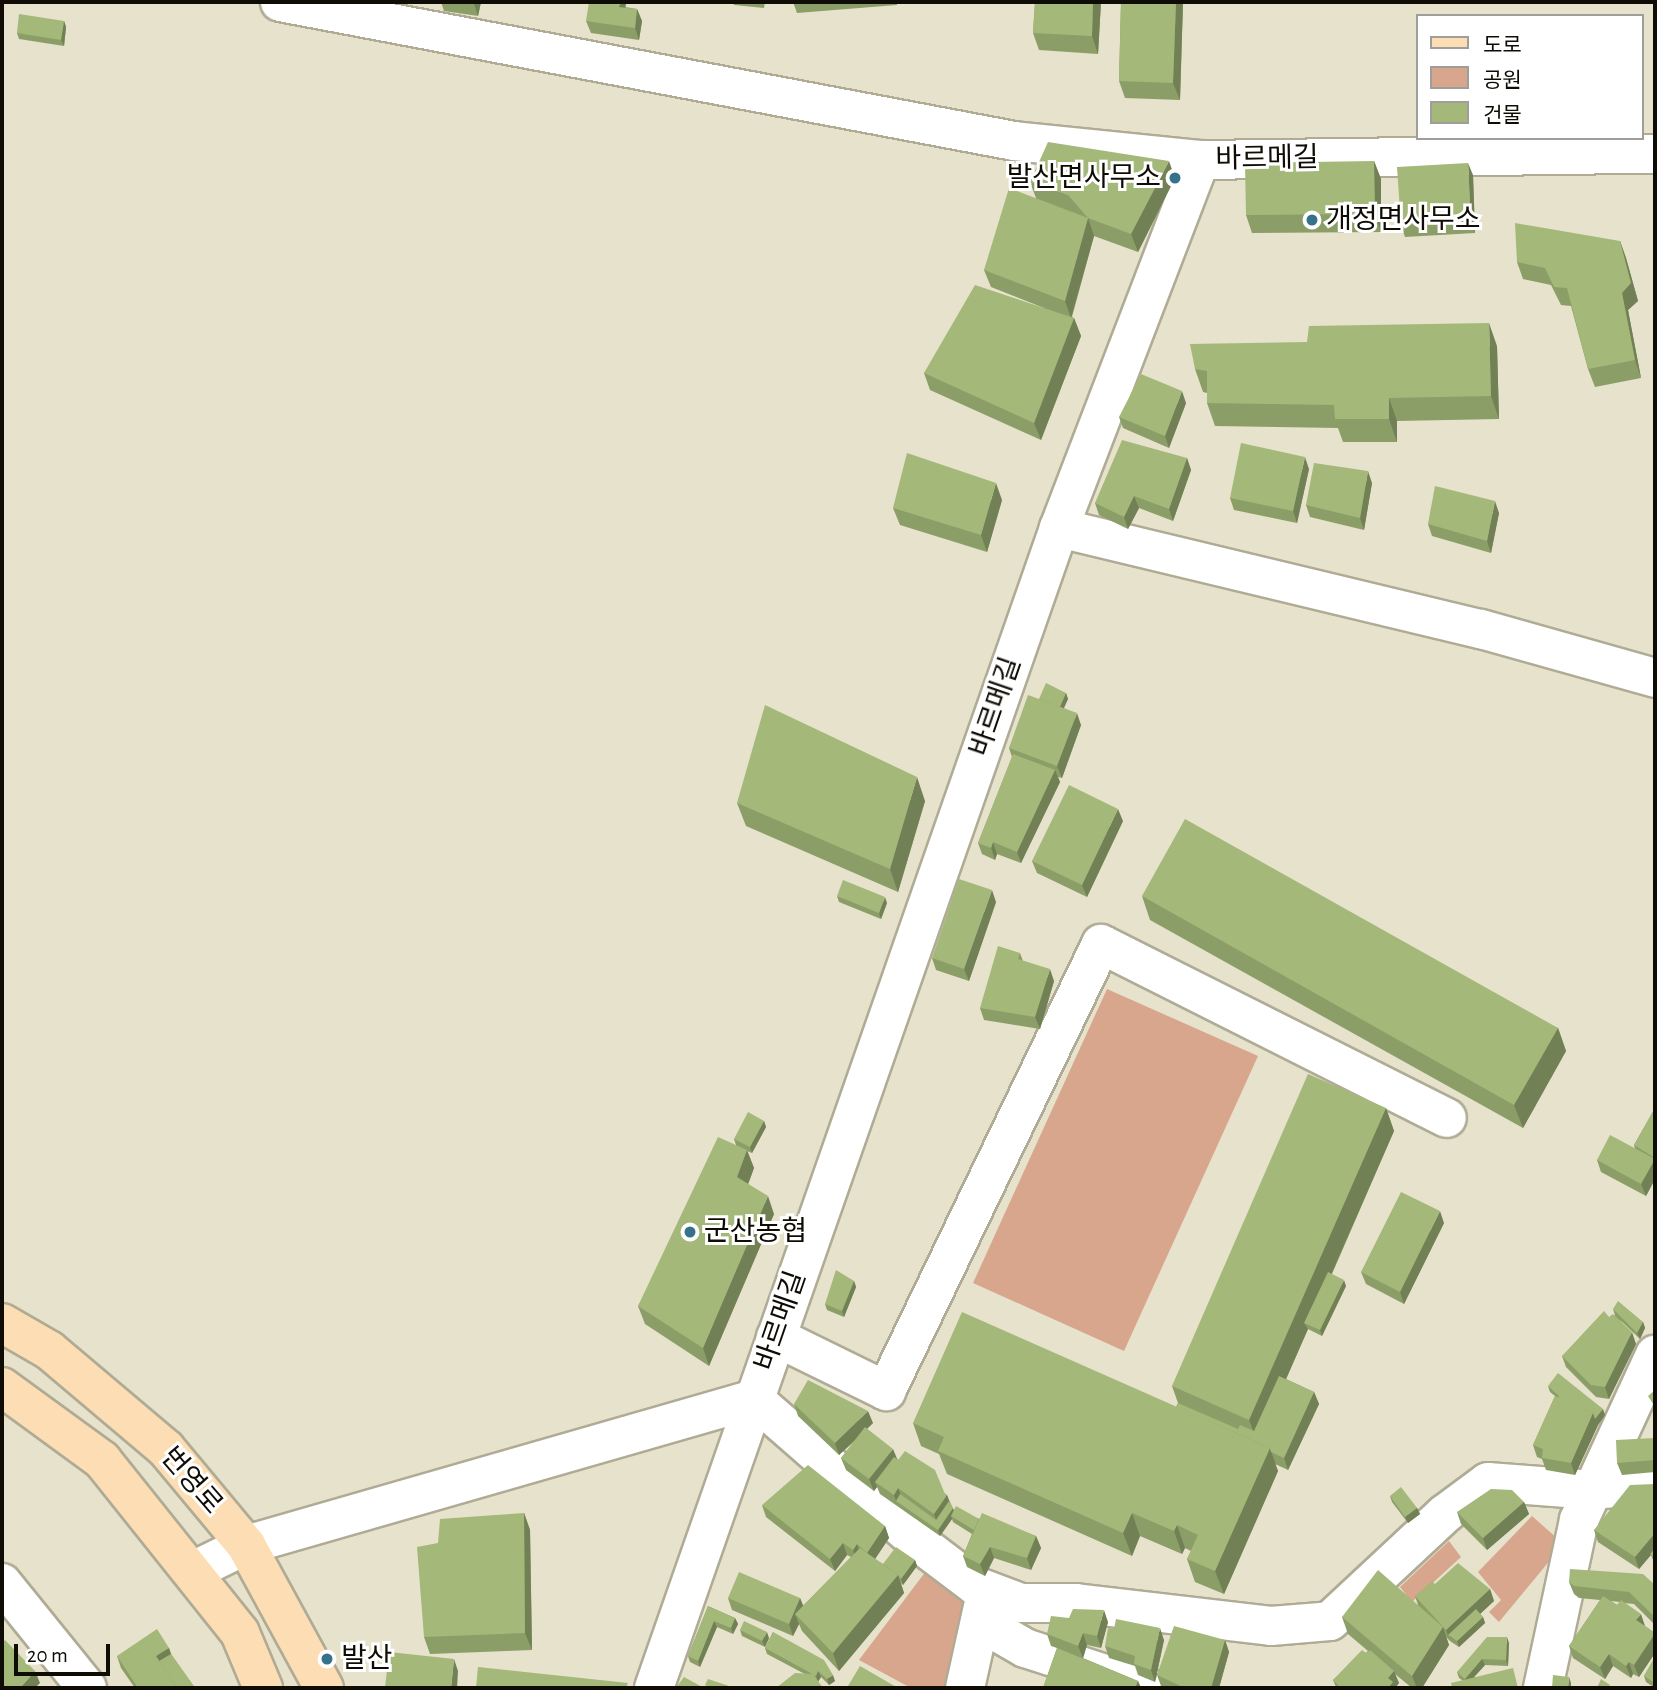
<!DOCTYPE html>
<html>
<head>
<meta charset="utf-8">
<style>
  body { margin:0 }
  #map { position:relative; width:1657px; height:1690px; overflow:hidden; background:#e6e2cc; font-family:"Alegreya Sans","Noto Sans KR",sans-serif }
  div>[style] { position:absolute }
  .green>* { inset:0; background:#d8a68d }
  .roads { filter:drop-shadow(2px 0 #afab95) drop-shadow(-2px 0 #afab95) drop-shadow(0 2px #afab95) drop-shadow(0 -2px #afab95) }
  .minor>* { height:38px; margin:-19px; padding:0 19px; transform-origin:19px; border-radius:19px; background:#fff }
  .major>* { height:38px; margin:-19px; padding:0 19px; transform-origin:19px; border-radius:19px; background:#fdddb3 }
  .wall>* { inset:0; background:#8c9e68 }
  .shaded-wall>* { inset:0; background:#728155 }
  .building>* { inset:0; background:#a3b879 }
  .dots>* { width:19px; height:19px; translate:-50% -50%; box-sizing:border-box; border:4px solid #fff; border-radius:50% }
  span { translate:-50% -50%; white-space:nowrap; text-align:center; line-height:1.15; -webkit-text-stroke:6px #fff; paint-order:stroke }
  .street-label { font-size:28px; color:#0e0c05 }
  .poi-label { font-size:28px; color:#0e0c05 }
  .right { translate:-100% -50%; text-align:right }
  .left { translate:0 -50%; text-align:left }
  .frame { position:absolute; inset:0; border:4px solid #0e0c05; pointer-events:none }
  .legend { position:absolute; left:1416px; top:14px; width:228px; height:126px; box-sizing:border-box; background:#fff; border:2px solid #9f9e9b; margin:0; padding:9px 12px; list-style:none; font-size:21px; color:#0e0c05 }
  .legend li { display:flex; align-items:center; gap:14px; height:35px }
  .legend b { width:35px; border:2px solid #9f9e9b }
  .scale { position:absolute; left:14px; top:1644px; width:96px; height:32px; box-sizing:border-box; border:4px solid #0e0c05; border-top:0; padding-left:9px; font-size:21px; line-height:24px; white-space:nowrap; color:#0e0c05; -webkit-text-stroke:5px #fff; paint-order:stroke }
</style>
</head>
<body>
<div id="map">
  <div class="green">
    <div style="clip-path:polygon(1107px 989px,1258px 1056px,1124px 1351px,973px 1283px)"></div>
    <div style="clip-path:polygon(1532px 1516px,1559px 1540px,1556px 1553px,1499px 1622px,1489px 1612px,1501px 1600px,1478px 1572px)"></div>
    <div style="clip-path:polygon(1449px 1541px,1461px 1557px,1412px 1602px,1400px 1587px)"></div>
    <div style="clip-path:polygon(926px 1571px,963px 1596px,970px 1618px,948px 1688px,911px 1688px,859px 1660px)"></div>
  </div>
  <div class="roads">
    <div class="minor">
      <div style="left:280px;top:2px;width:747px;rotate:10.72deg"></div>
      <div style="left:1014px;top:141px;width:187px;rotate:5.8deg"></div>
      <div style="left:1059px;top:528px;width:434px;rotate:13.5deg"></div>
      <div style="left:1481px;top:629px;width:181px;rotate:15.7deg"></div>
      <div style="left:776px;top:1337px;width:123px;rotate:26.1deg"></div>
      <div style="left:886px;top:1391px;width:496px;rotate:-64.3deg"></div>
      <div style="left:1101px;top:944px;width:387px;rotate:26.7deg"></div>
      <div style="left:193px;top:1571px;width:59px;rotate:-26.1deg"></div>
      <div style="left:246px;top:1545px;width:529px;rotate:-16.03deg"></div>
      <div style="left:754px;top:1399px;width:218px;rotate:41.1deg"></div>
      <div style="left:918px;top:1542px;width:73px;rotate:37.2deg"></div>
      <div style="left:976px;top:1586px;width:48px;rotate:20.7deg"></div>
      <div style="left:1021px;top:1603px;width:55px"></div>
      <div style="left:1076px;top:1603px;width:196px;rotate:6.7deg"></div>
      <div style="left:1271px;top:1626px;width:59px;rotate:-4.8deg"></div>
      <div style="left:1330px;top:1621px;width:158px;rotate:-43deg"></div>
      <div style="left:1446px;top:1513px;width:52px;rotate:-36.4deg"></div>
      <div style="left:1488px;top:1482px;width:105px;rotate:4.4deg"></div>
      <div style="left:1593px;top:1490px;width:62px;rotate:-5.5deg"></div>
      <div style="left:2px;top:1583px;width:135px;rotate:51deg"></div>
      <div style="left:980px;top:1622px;width:52px;rotate:30deg"></div>
      <div style="left:1025px;top:1648px;width:130px;rotate:17.9deg"></div>
      <div style="left:654px;top:1688px;width:1229px;rotate:-70.75deg"></div>
      <div style="left:1059px;top:528px;width:394px;rotate:-69deg"></div>
      <div style="left:1200px;top:160px;width:455px;rotate:-0.8deg"></div>
      <div style="left:965px;top:1688px;width:92px;rotate:-77.5deg"></div>
      <div style="left:1543px;top:1688px;width:172px;rotate:-77.9deg"></div>
      <div style="left:1579px;top:1520px;width:182px;rotate:-65.3deg"></div>
    </div>
    <div class="major">
      <div style="left:2px;top:1323px;width:54px;rotate:29.9deg"></div>
      <div style="left:49px;top:1350px;width:153px;rotate:40.2deg"></div>
      <div style="left:166px;top:1449px;width:125px;rotate:50.2deg"></div>
      <div style="left:246px;top:1545px;width:163px;rotate:61.4deg"></div>
      <div style="left:2px;top:1387px;width:124px;rotate:36.1deg"></div>
      <div style="left:102px;top:1460px;width:221px;rotate:51.4deg"></div>
      <div style="left:240px;top:1633px;width:60px;rotate:67.3deg"></div>
    </div>
  </div>
  <div class="wall">
    <div style="clip-path:polygon(441px 2px,481px 2px,478px 16px,444px 11px)"></div>
    <div style="clip-path:polygon(733px 2px,765px 2px,764px 8px,734px 5px)"></div>
    <div style="clip-path:polygon(793px 2px,897px 2px,897px 5px,797px 13px)"></div>
    <div style="clip-path:polygon(1035px 2px,1101px 2px,1098px 54px,1039px 50px,1033px 33px)"></div>
    <div style="clip-path:polygon(1121px 2px,1183px 2px,1180px 100px,1125px 98px,1119px 81px)"></div>
    <div style="clip-path:polygon(626px 3px,625px 7px,637px 9px,642px 21px,639px 40px,591px 33px,586px 21px)"></div>
    <div style="clip-path:polygon(64px 21px,66px 27px,64px 46px,19px 39px,17px 33px)"></div>
    <div style="clip-path:polygon(1374px 161px,1381px 179px,1381px 232px,1252px 233px,1246px 215px)"></div>
    <div style="clip-path:polygon(1473px 175px,1475px 233px,1405px 237px,1401px 225px)"></div>
    <div style="clip-path:polygon(1175px 178px,1138px 252px,1094px 236px,1072px 317px,1074px 318px,1081px 336px,1041px 440px,930px 390px,924px 373px,1044px 308px,991px 287px,984px 270px,1036px 198px,1030px 182px)"></div>
    <div style="clip-path:polygon(1620px 241px,1626px 258px,1638px 301px,1628px 310px,1641px 378px,1595px 387px,1588px 369px,1571px 306px,1561px 305px,1551px 285px,1523px 279px,1517px 262px)"></div>
    <div style="clip-path:polygon(1497px 346px,1499px 419px,1397px 421px,1397px 442px,1343px 442px,1338px 428px,1215px 426px,1207px 403px,1207px 393px,1203px 392px,1195px 369px)"></div>
    <div style="clip-path:polygon(1186px 403px,1169px 448px,1123px 428px,1119px 417px)"></div>
    <div style="clip-path:polygon(1187px 458px,1191px 470px,1173px 521px,1139px 508px,1128px 529px,1099px 515px,1095px 503px)"></div>
    <div style="clip-path:polygon(1309px 469px,1297px 523px,1234px 510px,1230px 498px)"></div>
    <div style="clip-path:polygon(1372px 483px,1364px 530px,1310px 517px,1306px 505px)"></div>
    <div style="clip-path:polygon(1002px 500px,987px 552px,900px 525px,893px 508px)"></div>
    <div style="clip-path:polygon(1499px 513px,1491px 553px,1432px 536px,1428px 524px)"></div>
    <div style="clip-path:polygon(1066px 693px,1068px 699px,1064px 708px,1081px 725px,1062px 778px,1058px 777px,1060px 782px,1021px 863px,997px 854px,995px 860px,982px 854px,978px 843px,1012px 757px,1009px 748px,1039px 699px)"></div>
    <div style="clip-path:polygon(925px 801px,898px 892px,746px 826px,737px 803px)"></div>
    <div style="clip-path:polygon(1123px 821px,1087px 897px,1037px 873px,1032px 861px)"></div>
    <div style="clip-path:polygon(837px 896px,887px 903px,881px 919px,839px 902px)"></div>
    <div style="clip-path:polygon(1142px 896px,1558px 1028px,1566px 1051px,1523px 1128px,1150px 920px)"></div>
    <div style="clip-path:polygon(996px 902px,969px 981px,936px 970px,932px 958px)"></div>
    <div style="clip-path:polygon(1020px 953px,1023px 961px,1054px 981px,1040px 1029px,984px 1020px,980px 1008px)"></div>
    <div style="clip-path:polygon(1386px 1108px,1394px 1131px,1332px 1274px,1346px 1286px,1322px 1336px,1308px 1329px,1286px 1379px,1314px 1392px,1319px 1404px,1288px 1470px,1275px 1464px,1278px 1471px,1224px 1594px,1195px 1582px,1187px 1559px,1191px 1551px,1185px 1548px,1182px 1554px,1140px 1536px,1132px 1556px,947px 1474px,939px 1454px,921px 1446px,913px 1423px,1176px 1407px,1178px 1403px,1172px 1386px)"></div>
    <div style="clip-path:polygon(1655px 1108px,1655px 1179px,1646px 1196px,1601px 1172px,1597px 1160px,1635px 1149px,1634px 1145px)"></div>
    <div style="clip-path:polygon(764px 1121px,766px 1127px,752px 1153px,747px 1151px,754px 1168px,748px 1184px,774px 1214px,709px 1366px,645px 1324px,638px 1306px,736px 1145px,734px 1139px)"></div>
    <div style="clip-path:polygon(1444px 1223px,1404px 1304px,1366px 1284px,1361px 1272px)"></div>
    <div style="clip-path:polygon(854px 1281px,856px 1287px,844px 1317px,827px 1310px,825px 1304px)"></div>
    <div style="clip-path:polygon(1613px 1309px,1643px 1322px,1645px 1328px,1640px 1339px,1620px 1320px,1636px 1344px,1609px 1399px,1596px 1397px,1566px 1367px,1562px 1356px,1615px 1315px)"></div>
    <div style="clip-path:polygon(1548px 1386px,1605px 1415px,1598px 1425px,1575px 1475px,1546px 1470px,1542px 1459px,1537px 1457px,1533px 1445px,1555px 1396px,1550px 1392px)"></div>
    <div style="clip-path:polygon(794px 1404px,873px 1423px,867px 1429px,897px 1459px,947px 1495px,954px 1511px,1036px 1536px,1041px 1548px,1031px 1570px,994px 1558px,985px 1576px,967px 1567px,963px 1556px,972px 1534px,953px 1522px,952px 1519px,940px 1536px,880px 1494px,877px 1487px,874px 1491px,846px 1470px,841px 1458px,857px 1439px,839px 1455px,798px 1416px)"></div>
    <div style="clip-path:polygon(1655px 1438px,1655px 1472px,1622px 1475px,1617px 1463px)"></div>
    <div style="clip-path:polygon(1655px 1484px,1655px 1562px,1653px 1560px,1651px 1555px,1639px 1569px,1598px 1542px,1594px 1530px)"></div>
    <div style="clip-path:polygon(1390px 1496px,1417px 1508px,1420px 1514px,1408px 1523px,1392px 1502px)"></div>
    <div style="clip-path:polygon(1524px 1502px,1529px 1514px,1487px 1550px,1461px 1524px,1457px 1512px)"></div>
    <div style="clip-path:polygon(762px 1505px,885px 1526px,889px 1538px,875px 1559px,883px 1564px,915px 1560px,917px 1566px,903px 1585px,901px 1583px,904px 1593px,839px 1671px,802px 1631px,799px 1624px,793px 1636px,732px 1610px,728px 1598px,800px 1598px,803px 1606px,851px 1557px,847px 1555px,835px 1571px,766px 1517px)"></div>
    <div style="clip-path:polygon(524px 1513px,530px 1530px,532px 1650px,430px 1654px,424px 1637px)"></div>
    <div style="clip-path:polygon(evenodd,1569px 1582px,1655px 1585px,1655px 1625px,1634px 1604px,1624px 1603px,1645px 1626px,1655px 1633px,1655px 1653px,1639px 1677px,1633px 1674px,1631px 1678px,1613px 1666px,1605px 1679px,1573px 1658px,1569px 1646px,1600px 1600px,1579px 1598px,1574px 1594px,1569px 1582px,1611px 1601px,1620px 1602px,1617px 1605px,1611px 1601px)"></div>
    <div style="clip-path:polygon(1435px 1584px,1490px 1589px,1494px 1601px,1480px 1614px,1483px 1617px,1485px 1623px,1459px 1647px,1450px 1641px,1446px 1637px,1449px 1645px,1422px 1688px,1412px 1688px,1395px 1674px,1399px 1683px,1395px 1688px,1335px 1688px,1336px 1687px,1333px 1680px,1368px 1651px,1348px 1634px,1342px 1617px,1418px 1605px,1415px 1596px)"></div>
    <div style="clip-path:polygon(708px 1606px,735px 1618px,738px 1624px,733px 1634px,717px 1627px,700px 1667px,690px 1662px,688px 1656px)"></div>
    <div style="clip-path:polygon(1069px 1618px,1108px 1622px,1101px 1648px,1087px 1645px,1083px 1658px,1138px 1681px,1141px 1688px,1043px 1688px,1057px 1648px,1051px 1646px,1047px 1634px)"></div>
    <div style="clip-path:polygon(740px 1630px,769px 1638px,765px 1647px,742px 1636px)"></div>
    <div style="clip-path:polygon(773px 1632px,835px 1681px,829px 1685px,821px 1677px,818px 1681px,767px 1654px,765px 1648px)"></div>
    <div style="clip-path:polygon(1164px 1640px,1157px 1673px,1225px 1640px,1229px 1652px,1219px 1688px,1165px 1688px,1161px 1686px,1157px 1675px,1155px 1682px,1138px 1675px,1135px 1666px,1109px 1658px,1105px 1646px)"></div>
    <div style="clip-path:polygon(1509px 1643px,1508px 1666px,1485px 1665px,1474px 1677px,1517px 1680px,1462px 1680px,1459px 1678px,1457px 1672px)"></div>
    <div style="clip-path:polygon(169px 1648px,171px 1654px,195px 1688px,135px 1688px,121px 1668px,117px 1656px)"></div>
    <div style="clip-path:polygon(1655px 1657px,1655px 1688px,1646px 1682px,1644px 1676px)"></div>
  </div>
  <div class="shaded-wall">
    <div style="clip-path:polygon(474px 2px,481px 2px,478px 16px,474px 4px)"></div>
    <div style="clip-path:polygon(620px 2px,626px 2px,626px 3px,624px 19px,619px 7px)"></div>
    <div style="clip-path:polygon(1093px 2px,1101px 2px,1098px 54px,1092px 36px)"></div>
    <div style="clip-path:polygon(1176px 2px,1183px 2px,1180px 100px,1173px 83px)"></div>
    <div style="clip-path:polygon(637px 9px,642px 21px,639px 40px,635px 28px)"></div>
    <div style="clip-path:polygon(64px 21px,66px 27px,64px 46px,61px 40px)"></div>
    <div style="clip-path:polygon(1169px 161px,1175px 178px,1138px 252px,1131px 234px)"></div>
    <div style="clip-path:polygon(1374px 161px,1381px 179px,1381px 232px,1375px 214px)"></div>
    <div style="clip-path:polygon(1468px 163px,1473px 175px,1475px 233px,1471px 221px)"></div>
    <div style="clip-path:polygon(1088px 218px,1094px 236px,1071px 318px,1065px 301px)"></div>
    <div style="clip-path:polygon(1620px 241px,1626px 258px,1638px 301px,1628px 310px,1641px 378px,1635px 360px,1622px 293px)"></div>
    <div style="clip-path:polygon(1074px 318px,1081px 336px,1041px 440px,1034px 423px)"></div>
    <div style="clip-path:polygon(1489px 323px,1497px 346px,1499px 419px,1491px 396px)"></div>
    <div style="clip-path:polygon(1182px 391px,1186px 403px,1169px 448px,1165px 436px)"></div>
    <div style="clip-path:polygon(1389px 398px,1397px 421px,1397px 442px,1389px 419px)"></div>
    <div style="clip-path:polygon(1305px 457px,1309px 469px,1297px 523px,1293px 511px)"></div>
    <div style="clip-path:polygon(1187px 458px,1191px 470px,1173px 521px,1169px 509px)"></div>
    <div style="clip-path:polygon(1368px 471px,1372px 483px,1364px 530px,1360px 518px)"></div>
    <div style="clip-path:polygon(996px 483px,1002px 500px,987px 552px,981px 535px)"></div>
    <div style="clip-path:polygon(1134px 496px,1139px 508px,1128px 529px,1124px 517px)"></div>
    <div style="clip-path:polygon(1495px 501px,1499px 513px,1491px 553px,1487px 541px)"></div>
    <div style="clip-path:polygon(1066px 693px,1068px 699px,1060px 716px,1058px 710px)"></div>
    <div style="clip-path:polygon(1077px 713px,1081px 725px,1062px 778px,1057px 766px)"></div>
    <div style="clip-path:polygon(1055px 770px,1060px 782px,1021px 863px,1017px 852px)"></div>
    <div style="clip-path:polygon(917px 777px,925px 801px,898px 892px,890px 869px)"></div>
    <div style="clip-path:polygon(1118px 809px,1123px 821px,1087px 897px,1082px 885px)"></div>
    <div style="clip-path:polygon(993px 842px,997px 854px,995px 860px,991px 848px)"></div>
    <div style="clip-path:polygon(992px 890px,996px 902px,969px 981px,964px 969px)"></div>
    <div style="clip-path:polygon(885px 897px,887px 903px,881px 919px,879px 913px)"></div>
    <div style="clip-path:polygon(1050px 969px,1054px 981px,1040px 1029px,1035px 1017px)"></div>
    <div style="clip-path:polygon(1558px 1028px,1566px 1051px,1523px 1128px,1514px 1105px)"></div>
    <div style="clip-path:polygon(1386px 1108px,1394px 1131px,1309px 1325px,1304px 1323px,1308px 1329px,1258px 1443px,1249px 1420px)"></div>
    <div style="clip-path:polygon(764px 1121px,766px 1127px,752px 1153px,750px 1147px)"></div>
    <div style="clip-path:polygon(747px 1150px,754px 1168px,744px 1195px,737px 1177px)"></div>
    <div style="clip-path:polygon(1655px 1159px,1655px 1179px,1646px 1196px,1641px 1184px)"></div>
    <div style="clip-path:polygon(768px 1196px,774px 1214px,709px 1366px,703px 1348px)"></div>
    <div style="clip-path:polygon(1440px 1211px,1444px 1223px,1404px 1304px,1400px 1292px)"></div>
    <div style="clip-path:polygon(1344px 1280px,1346px 1286px,1322px 1336px,1320px 1330px)"></div>
    <div style="clip-path:polygon(854px 1281px,856px 1287px,844px 1317px,842px 1311px)"></div>
    <div style="clip-path:polygon(1643px 1322px,1645px 1328px,1640px 1339px,1637px 1333px)"></div>
    <div style="clip-path:polygon(1632px 1332px,1636px 1344px,1609px 1399px,1605px 1387px)"></div>
    <div style="clip-path:polygon(1314px 1392px,1319px 1404px,1288px 1470px,1284px 1458px)"></div>
    <div style="clip-path:polygon(1603px 1409px,1605px 1415px,1598px 1425px,1575px 1475px,1571px 1463px,1593px 1413px)"></div>
    <div style="clip-path:polygon(868px 1411px,873px 1423px,839px 1455px,835px 1443px)"></div>
    <div style="clip-path:polygon(1270px 1448px,1278px 1471px,1224px 1594px,1215px 1571px)"></div>
    <div style="clip-path:polygon(893px 1449px,898px 1461px,875px 1482px,877px 1487px,874px 1491px,869px 1479px)"></div>
    <div style="clip-path:polygon(898px 1488px,903px 1500px,896px 1501px,894px 1495px)"></div>
    <div style="clip-path:polygon(947px 1495px,951px 1507px,938px 1526px,934px 1514px)"></div>
    <div style="clip-path:polygon(1524px 1502px,1529px 1514px,1487px 1550px,1483px 1538px)"></div>
    <div style="clip-path:polygon(953px 1508px,955px 1514px,951px 1516px,952px 1519px,940px 1536px,938px 1530px)"></div>
    <div style="clip-path:polygon(1417px 1508px,1420px 1514px,1408px 1523px,1405px 1517px)"></div>
    <div style="clip-path:polygon(524px 1513px,530px 1530px,532px 1650px,525px 1633px)"></div>
    <div style="clip-path:polygon(1132px 1513px,1140px 1536px,1132px 1556px,1123px 1533px)"></div>
    <div style="clip-path:polygon(1177px 1525px,1185px 1548px,1182px 1554px,1174px 1531px)"></div>
    <div style="clip-path:polygon(885px 1526px,889px 1538px,871px 1565px,867px 1553px)"></div>
    <div style="clip-path:polygon(1655px 1533px,1655px 1550px,1639px 1569px,1635px 1557px)"></div>
    <div style="clip-path:polygon(1036px 1536px,1041px 1548px,1031px 1570px,1027px 1558px)"></div>
    <div style="clip-path:polygon(843px 1543px,847px 1555px,835px 1571px,830px 1559px)"></div>
    <div style="clip-path:polygon(857px 1544px,861px 1556px,857px 1562px,853px 1550px)"></div>
    <div style="clip-path:polygon(990px 1547px,994px 1558px,985px 1576px,980px 1564px)"></div>
    <div style="clip-path:polygon(915px 1560px,917px 1566px,903px 1585px,901px 1579px)"></div>
    <div style="clip-path:polygon(898px 1575px,904px 1593px,839px 1671px,833px 1653px)"></div>
    <div style="clip-path:polygon(1490px 1589px,1494px 1601px,1453px 1639px,1448px 1635px,1450px 1641px,1446px 1630px)"></div>
    <div style="clip-path:polygon(800px 1598px,805px 1610px,795px 1614px,799px 1624px,793px 1636px,789px 1624px)"></div>
    <div style="clip-path:polygon(1104px 1610px,1108px 1622px,1101px 1648px,1097px 1636px)"></div>
    <div style="clip-path:polygon(1641px 1614px,1645px 1626px,1636px 1620px)"></div>
    <div style="clip-path:polygon(1483px 1617px,1485px 1623px,1459px 1647px,1457px 1641px)"></div>
    <div style="clip-path:polygon(735px 1618px,738px 1624px,733px 1634px,731px 1628px)"></div>
    <div style="clip-path:polygon(714px 1621px,717px 1627px,700px 1667px,698px 1661px)"></div>
    <div style="clip-path:polygon(1443px 1627px,1449px 1645px,1422px 1688px,1417px 1688px,1412px 1676px)"></div>
    <div style="clip-path:polygon(1160px 1628px,1164px 1640px,1155px 1682px,1151px 1670px)"></div>
    <div style="clip-path:polygon(767px 1632px,769px 1638px,765px 1647px,762px 1641px)"></div>
    <div style="clip-path:polygon(1083px 1633px,1087px 1645px,1083px 1658px,1078px 1646px)"></div>
    <div style="clip-path:polygon(1655px 1634px,1655px 1653px,1639px 1677px,1634px 1665px)"></div>
    <div style="clip-path:polygon(1507px 1637px,1509px 1643px,1508px 1666px,1506px 1660px)"></div>
    <div style="clip-path:polygon(1225px 1640px,1229px 1652px,1219px 1688px,1211px 1688px)"></div>
    <div style="clip-path:polygon(169px 1648px,173px 1660px,162px 1667px,156px 1656px)"></div>
    <div style="clip-path:polygon(1609px 1654px,1613px 1666px,1605px 1679px,1600px 1667px)"></div>
    <div style="clip-path:polygon(454px 1659px,458px 1671px,457px 1688px,451px 1688px)"></div>
    <div style="clip-path:polygon(1482px 1659px,1485px 1665px,1467px 1685px,1465px 1679px)"></div>
    <div style="clip-path:polygon(1629px 1662px,1633px 1674px,1631px 1678px,1626px 1666px)"></div>
    <div style="clip-path:polygon(35px 1671px,40px 1683px,35px 1688px,20px 1688px)"></div>
    <div style="clip-path:polygon(818px 1671px,821px 1677px,818px 1682px,816px 1676px)"></div>
    <div style="clip-path:polygon(1394px 1671px,1399px 1683px,1395px 1688px,1388px 1688px,1388px 1678px)"></div>
    <div style="clip-path:polygon(833px 1675px,835px 1681px,829px 1685px,827px 1679px)"></div>
    <div style="clip-path:polygon(1569px 1677px,1571px 1683px,1571px 1688px,1568px 1688px)"></div>
    <div style="clip-path:polygon(1138px 1681px,1141px 1688px,1135px 1688px)"></div>
  </div>
  <div class="building">
    <div style="clip-path:polygon(458px 2px,474px 2px,474px 4px)"></div>
    <div style="clip-path:polygon(589px 2px,620px 2px,619px 7px,637px 9px,635px 28px,586px 21px)"></div>
    <div style="clip-path:polygon(1035px 2px,1093px 2px,1092px 36px,1033px 33px)"></div>
    <div style="clip-path:polygon(1121px 2px,1176px 2px,1173px 83px,1119px 81px)"></div>
    <div style="clip-path:polygon(19px 14px,64px 21px,61px 40px,17px 33px)"></div>
    <div style="clip-path:polygon(1048px 142px,1169px 161px,1131px 234px,1088px 218px,1068px 195px,1030px 182px)"></div>
    <div style="clip-path:polygon(1374px 161px,1375px 214px,1246px 215px,1245px 163px)"></div>
    <div style="clip-path:polygon(1468px 163px,1471px 221px,1401px 225px,1397px 167px)"></div>
    <div style="clip-path:polygon(1009px 188px,1088px 218px,1065px 301px,984px 270px)"></div>
    <div style="clip-path:polygon(1515px 223px,1620px 241px,1631px 283px,1622px 293px,1635px 360px,1588px 369px,1567px 288px,1554px 287px,1545px 268px,1517px 262px)"></div>
    <div style="clip-path:polygon(975px 285px,1074px 318px,1034px 423px,924px 373px)"></div>
    <div style="clip-path:polygon(1489px 323px,1491px 396px,1389px 398px,1389px 419px,1335px 419px,1334px 405px,1207px 403px,1207px 371px,1195px 369px,1190px 344px,1307px 342px,1309px 326px)"></div>
    <div style="clip-path:polygon(1141px 374px,1182px 391px,1165px 436px,1119px 417px)"></div>
    <div style="clip-path:polygon(1122px 440px,1187px 458px,1169px 509px,1134px 496px,1124px 517px,1095px 503px)"></div>
    <div style="clip-path:polygon(1241px 443px,1305px 457px,1293px 511px,1230px 498px)"></div>
    <div style="clip-path:polygon(907px 453px,996px 483px,981px 535px,893px 508px)"></div>
    <div style="clip-path:polygon(1314px 463px,1368px 471px,1360px 518px,1306px 505px)"></div>
    <div style="clip-path:polygon(1435px 486px,1495px 501px,1487px 541px,1428px 524px)"></div>
    <div style="clip-path:polygon(1046px 683px,1066px 693px,1060px 707px,1039px 699px)"></div>
    <div style="clip-path:polygon(1028px 695px,1077px 713px,1057px 766px,1009px 748px)"></div>
    <div style="clip-path:polygon(765px 705px,917px 777px,890px 869px,737px 803px)"></div>
    <div style="clip-path:polygon(1013px 754px,1055px 770px,1017px 852px,993px 842px,991px 848px,978px 843px)"></div>
    <div style="clip-path:polygon(1069px 785px,1118px 809px,1082px 885px,1032px 861px)"></div>
    <div style="clip-path:polygon(1185px 819px,1558px 1028px,1514px 1105px,1142px 896px)"></div>
    <div style="clip-path:polygon(959px 879px,992px 890px,964px 969px,932px 958px)"></div>
    <div style="clip-path:polygon(843px 880px,885px 897px,879px 913px,837px 896px)"></div>
    <div style="clip-path:polygon(998px 946px,1020px 953px,1018px 959px,1050px 969px,1035px 1017px,980px 1008px)"></div>
    <div style="clip-path:polygon(1308px 1074px,1386px 1108px,1249px 1420px,1172px 1386px)"></div>
    <div style="clip-path:polygon(1655px 1108px,1655px 1158px,1634px 1145px)"></div>
    <div style="clip-path:polygon(748px 1112px,764px 1121px,750px 1147px,734px 1139px)"></div>
    <div style="clip-path:polygon(1610px 1135px,1655px 1159px,1641px 1184px,1597px 1160px)"></div>
    <div style="clip-path:polygon(718px 1137px,747px 1150px,737px 1177px,768px 1196px,703px 1348px,638px 1306px)"></div>
    <div style="clip-path:polygon(1401px 1192px,1440px 1211px,1400px 1292px,1361px 1272px)"></div>
    <div style="clip-path:polygon(836px 1270px,854px 1281px,842px 1311px,825px 1304px)"></div>
    <div style="clip-path:polygon(1328px 1272px,1344px 1280px,1320px 1330px,1304px 1323px)"></div>
    <div style="clip-path:polygon(1618px 1301px,1643px 1322px,1637px 1333px,1613px 1309px)"></div>
    <div style="clip-path:polygon(1604px 1311px,1609px 1317px,1613px 1314px,1632px 1332px,1605px 1387px,1591px 1385px,1562px 1356px)"></div>
    <div style="clip-path:polygon(962px 1312px,1270px 1448px,1215px 1571px,1187px 1559px,1198px 1535px,1177px 1525px,1174px 1531px,1132px 1513px,1123px 1533px,938px 1451px,944px 1437px,913px 1423px)"></div>
    <div style="clip-path:polygon(1558px 1373px,1603px 1409px,1595px 1419px,1593px 1413px,1558px 1398px,1559px 1396px,1548px 1386px)"></div>
    <div style="clip-path:polygon(1279px 1376px,1314px 1392px,1284px 1458px,1271px 1452px,1270px 1448px,1236px 1433px,1240px 1425px,1254px 1431px)"></div>
    <div style="clip-path:polygon(808px 1380px,868px 1411px,835px 1443px,794px 1404px)"></div>
    <div style="clip-path:polygon(1655px 1390px,1655px 1407px,1648px 1396px)"></div>
    <div style="clip-path:polygon(1555px 1396px,1593px 1413px,1571px 1463px,1542px 1458px,1543px 1449px,1533px 1445px)"></div>
    <div style="clip-path:polygon(1178px 1403px,1238px 1429px,1236px 1433px,1176px 1407px)"></div>
    <div style="clip-path:polygon(865px 1427px,893px 1449px,869px 1479px,841px 1458px)"></div>
    <div style="clip-path:polygon(1655px 1438px,1655px 1460px,1617px 1463px,1616px 1440px)"></div>
    <div style="clip-path:polygon(905px 1451px,935px 1470px,945px 1494px,898px 1460px)"></div>
    <div style="clip-path:polygon(894px 1457px,947px 1495px,934px 1514px,898px 1488px,894px 1495px,875px 1482px)"></div>
    <div style="clip-path:polygon(808px 1465px,885px 1526px,867px 1553px,857px 1544px,853px 1550px,843px 1543px,830px 1559px,762px 1505px)"></div>
    <div style="clip-path:polygon(1655px 1484px,1655px 1533px,1635px 1557px,1594px 1530px,1630px 1485px)"></div>
    <div style="clip-path:polygon(1401px 1487px,1417px 1508px,1405px 1517px,1390px 1496px)"></div>
    <div style="clip-path:polygon(1491px 1489px,1512px 1490px,1524px 1502px,1483px 1538px,1457px 1512px)"></div>
    <div style="clip-path:polygon(900px 1494px,936px 1520px,949px 1501px,953px 1508px,938px 1530px,896px 1501px)"></div>
    <div style="clip-path:polygon(956px 1506px,979px 1519px,974px 1530px,951px 1516px)"></div>
    <div style="clip-path:polygon(524px 1513px,525px 1633px,424px 1637px,417px 1547px,438px 1543px,440px 1519px)"></div>
    <div style="clip-path:polygon(982px 1513px,1036px 1536px,1027px 1558px,990px 1547px,980px 1564px,963px 1556px)"></div>
    <div style="clip-path:polygon(896px 1547px,915px 1560px,901px 1579px,898px 1575px,883px 1564px)"></div>
    <div style="clip-path:polygon(860px 1548px,898px 1575px,833px 1653px,795px 1614px)"></div>
    <div style="clip-path:polygon(1655px 1548px,1655px 1558px,1650px 1554px)"></div>
    <div style="clip-path:polygon(1458px 1563px,1490px 1589px,1446px 1630px,1415px 1596px,1432px 1581px,1435px 1584px)"></div>
    <div style="clip-path:polygon(1570px 1569px,1643px 1574px,1655px 1585px,1655px 1617px,1629px 1592px,1574px 1586px,1569px 1582px)"></div>
    <div style="clip-path:polygon(1378px 1570px,1443px 1627px,1412px 1676px,1342px 1617px)"></div>
    <div style="clip-path:polygon(739px 1572px,800px 1598px,789px 1624px,728px 1598px)"></div>
    <div style="clip-path:polygon(1603px 1596px,1617px 1605px,1621px 1600px,1641px 1614px,1636px 1620px,1655px 1633px,1634px 1665px,1629px 1662px,1626px 1666px,1609px 1654px,1600px 1667px,1569px 1646px)"></div>
    <div style="clip-path:polygon(708px 1606px,735px 1618px,731px 1628px,714px 1621px,698px 1661px,688px 1656px)"></div>
    <div style="clip-path:polygon(1073px 1609px,1104px 1610px,1097px 1636px,1083px 1633px,1078px 1646px,1047px 1634px,1051px 1616px,1069px 1618px)"></div>
    <div style="clip-path:polygon(1476px 1609px,1483px 1617px,1457px 1641px,1448px 1635px)"></div>
    <div style="clip-path:polygon(1116px 1619px,1160px 1628px,1151px 1670px,1134px 1664px,1135px 1656px,1105px 1646px,1108px 1628px,1114px 1629px)"></div>
    <div style="clip-path:polygon(744px 1621px,767px 1632px,762px 1641px,740px 1630px)"></div>
    <div style="clip-path:polygon(1174px 1626px,1225px 1640px,1211px 1688px,1185px 1688px,1157px 1675px)"></div>
    <div style="clip-path:polygon(157px 1629px,169px 1648px,156px 1656px,177px 1688px,138px 1688px,117px 1656px)"></div>
    <div style="clip-path:polygon(773px 1632px,824px 1660px,833px 1675px,827px 1679px,818px 1671px,816px 1676px,765px 1648px)"></div>
    <div style="clip-path:polygon(1487px 1637px,1507px 1637px,1506px 1660px,1482px 1659px,1465px 1679px,1457px 1672px)"></div>
    <div style="clip-path:polygon(5px 1640px,35px 1671px,20px 1688px,2px 1688px,2px 1643px)"></div>
    <div style="clip-path:polygon(1057px 1648px,1138px 1681px,1135px 1688px,1043px 1688px)"></div>
    <div style="clip-path:polygon(1362px 1650px,1366px 1653px,1370px 1650px,1394px 1671px,1388px 1678px,1393px 1682px,1388px 1688px,1335px 1688px,1338px 1685px,1333px 1680px)"></div>
    <div style="clip-path:polygon(389px 1652px,454px 1659px,451px 1688px,385px 1688px)"></div>
    <div style="clip-path:polygon(171px 1654px,195px 1688px,177px 1688px,159px 1661px)"></div>
    <div style="clip-path:polygon(1655px 1657px,1655px 1683px,1644px 1676px)"></div>
    <div style="clip-path:polygon(860px 1666px,898px 1688px,852px 1688px,848px 1686px)"></div>
    <div style="clip-path:polygon(478px 1667px,628px 1683px,626px 1688px,476px 1688px)"></div>
    <div style="clip-path:polygon(1513px 1668px,1518px 1688px,1452px 1688px,1451px 1683px)"></div>
    <div style="clip-path:polygon(795px 1673px,813px 1674px,823px 1688px,776px 1688px)"></div>
    <div style="clip-path:polygon(1553px 1675px,1569px 1677px,1568px 1688px,1552px 1688px)"></div>
    <div style="clip-path:polygon(684px 1677px,704px 1688px,676px 1688px)"></div>
    <div style="clip-path:polygon(708px 1679px,735px 1688px,711px 1688px,705px 1685px)"></div>
    <div style="clip-path:polygon(1601px 1679px,1610px 1685px,1608px 1688px,1597px 1688px)"></div>
  </div>
  <div class="dots">
    <div style="left:1175px;top:178px;background:#367289"></div>
    <div style="left:1312px;top:220px;background:#367289"></div>
    <div style="left:690px;top:1232px;background:#367289"></div>
    <div style="left:327px;top:1659px;background:#367289"></div>
  </div>
  <div class="street-label">
    <span style="left:1267px;top:159px;rotate:-1deg">바르메길</span>
    <span style="left:996px;top:707px;rotate:-71deg">바르메길</span>
    <span style="left:781px;top:1321px;rotate:-71deg">바르메길</span>
    <span style="left:191px;top:1481px;rotate:49deg">번영로</span>
  </div>
  <div class="poi-label">
    <span class="right" style="left:1161px;top:178px">발산면사무소</span>
    <span class="left" style="left:1326px;top:220px">개정면사무소</span>
    <span class="left" style="left:704px;top:1232px">군산농협</span>
    <span class="left" style="left:341px;top:1659px">발산</span>
  </div>
  <div class="frame"></div>
  <ul class="legend">
  <li><b style="height:9px;background:#fdddb3"></b>도로</li>
  <li><b style="height:19px;background:#d8a68d"></b>공원</li>
  <li><b style="height:19px;background:#a3b879"></b>건물</li>
  </ul>
  <div class="scale">20 m</div>
</div>
</body>
</html>
